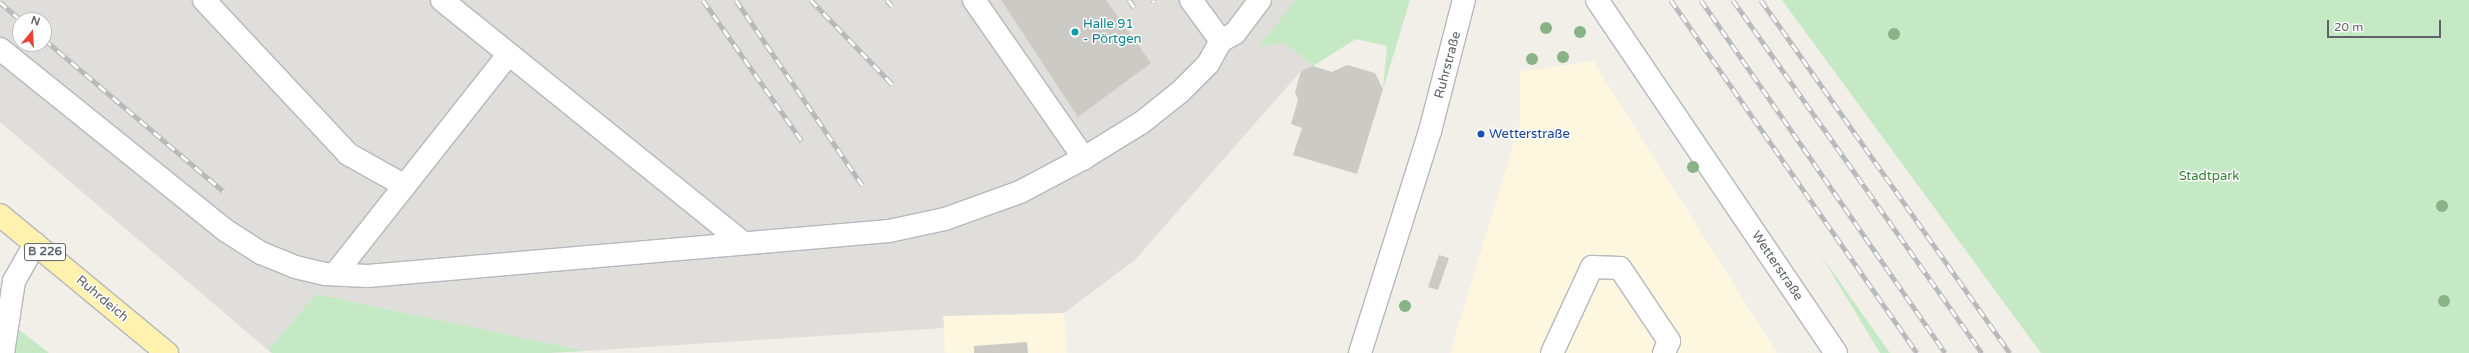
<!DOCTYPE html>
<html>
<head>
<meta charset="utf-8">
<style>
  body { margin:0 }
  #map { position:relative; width:2469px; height:353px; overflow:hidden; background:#f1efe8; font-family:"Varela Round",sans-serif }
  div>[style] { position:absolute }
  .commercial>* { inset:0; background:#fef7e0 }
  .industrial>* { inset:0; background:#e0deda }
  .green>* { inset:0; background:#c5e8c5 }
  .building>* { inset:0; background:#cccac5 }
  .roads { filter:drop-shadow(1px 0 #b5b8bc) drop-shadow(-1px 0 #b5b8bc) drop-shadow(0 1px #b5b8bc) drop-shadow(0 -1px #b5b8bc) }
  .service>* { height:22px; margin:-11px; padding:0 11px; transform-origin:11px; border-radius:11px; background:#fff }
  .minor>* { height:22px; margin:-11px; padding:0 11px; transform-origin:11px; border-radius:11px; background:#fff }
  .secondary>* { height:22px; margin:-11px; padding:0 11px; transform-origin:11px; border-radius:11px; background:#fff }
  .primary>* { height:22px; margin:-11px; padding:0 11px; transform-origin:11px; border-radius:11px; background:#fff2af }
  .rail>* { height:4.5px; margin-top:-2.25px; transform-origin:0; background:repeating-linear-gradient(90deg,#fff 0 9px,#b6b7b8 0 18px); box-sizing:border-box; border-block:1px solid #b6b7b8 }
  .trees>* { width:12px; height:12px; margin:-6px; border-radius:50%; background:#89b387 }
  .dots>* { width:11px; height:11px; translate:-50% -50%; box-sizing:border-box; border:2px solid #fff; border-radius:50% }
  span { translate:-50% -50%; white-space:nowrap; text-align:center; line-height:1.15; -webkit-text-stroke:3px #fff; paint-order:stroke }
  .shield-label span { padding:1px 3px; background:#fff; border:1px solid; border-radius:3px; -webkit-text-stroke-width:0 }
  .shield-label { font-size:12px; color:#5f6368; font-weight:700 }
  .culture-label { font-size:13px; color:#0d838f }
  .left { translate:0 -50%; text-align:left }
  .street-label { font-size:13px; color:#5f6368 }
  .transit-label { font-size:13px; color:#164399 }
  .park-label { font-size:13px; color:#348238 }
  .north { position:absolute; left:12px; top:12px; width:40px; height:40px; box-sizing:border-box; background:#fff; border:1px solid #bfc1c3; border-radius:50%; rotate:18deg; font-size:11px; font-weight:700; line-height:16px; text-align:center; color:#5f6368 }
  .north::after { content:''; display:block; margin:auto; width:14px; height:18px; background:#ea4335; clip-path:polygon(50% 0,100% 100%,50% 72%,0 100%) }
  .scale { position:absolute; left:2327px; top:20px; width:114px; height:18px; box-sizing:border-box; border:2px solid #5f6368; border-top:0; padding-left:5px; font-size:12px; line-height:14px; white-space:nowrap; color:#5f6368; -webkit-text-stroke:3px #fff; paint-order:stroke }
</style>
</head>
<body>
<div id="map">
  <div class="commercial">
    <div style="clip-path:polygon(1593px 61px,1777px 353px,1450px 353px,1520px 123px,1520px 72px)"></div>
    <div style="clip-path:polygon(1064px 313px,1067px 353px,945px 353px,943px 316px)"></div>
  </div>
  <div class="industrial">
    <div style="clip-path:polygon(evenodd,0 0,1325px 0,1284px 43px,1313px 66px,1301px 71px,1135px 260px,1064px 313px,943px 316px,944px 328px,585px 351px,316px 294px,268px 350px,0 122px,0 0,20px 20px,44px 20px,44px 44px,20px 44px,20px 20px)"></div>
  </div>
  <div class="green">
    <div style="clip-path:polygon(1296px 0,1410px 0,1383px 89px,1387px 46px,1356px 39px,1313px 66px,1284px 43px,1258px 47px)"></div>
    <div style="clip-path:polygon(1782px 0,2469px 0,2469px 353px,2041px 353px)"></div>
    <div style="clip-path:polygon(1822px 257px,1890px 353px,1880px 353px)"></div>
    <div style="clip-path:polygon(316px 294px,585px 351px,550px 353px,272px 353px,268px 350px)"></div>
    <div style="clip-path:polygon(0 315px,49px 353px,0 353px)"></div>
  </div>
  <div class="building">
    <div style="clip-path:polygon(1001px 0,1106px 0,1151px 63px,1078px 117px)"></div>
    <div style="clip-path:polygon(1347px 65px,1375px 73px,1383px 89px,1357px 174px,1293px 155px,1302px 128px,1291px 124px,1298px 100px,1295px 92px,1301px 71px,1313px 66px,1332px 72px)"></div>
    <div style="clip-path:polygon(1439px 255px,1449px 258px,1438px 290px,1428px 287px)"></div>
    <div style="clip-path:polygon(1027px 342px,1028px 353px,974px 353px,974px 346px)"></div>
  </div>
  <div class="roads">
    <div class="service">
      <div style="left:204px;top:0;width:211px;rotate:46.9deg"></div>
      <div style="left:348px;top:154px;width:65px;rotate:29.3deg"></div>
      <div style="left:442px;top:0;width:387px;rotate:38.9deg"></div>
      <div style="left:974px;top:0;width:193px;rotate:55.2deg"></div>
      <div style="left:1191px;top:0;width:51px;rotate:53.8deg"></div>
      <div style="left:0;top:49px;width:289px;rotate:38.8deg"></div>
      <div style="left:225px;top:230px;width:43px;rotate:32.6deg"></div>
      <div style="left:261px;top:253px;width:37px;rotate:22deg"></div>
      <div style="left:295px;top:267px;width:31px;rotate:13deg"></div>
      <div style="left:325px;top:274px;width:43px;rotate:2.7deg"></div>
      <div style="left:368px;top:276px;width:523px;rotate:-4.94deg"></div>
      <div style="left:889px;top:231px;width:57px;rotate:-12.1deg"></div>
      <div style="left:945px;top:219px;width:80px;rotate:-19.8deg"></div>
      <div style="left:1020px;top:192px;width:72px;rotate:-28deg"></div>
      <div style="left:1084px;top:158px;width:67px;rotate:-31.6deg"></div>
      <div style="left:1141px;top:123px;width:50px;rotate:-38.5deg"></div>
      <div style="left:1180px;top:92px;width:40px;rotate:-45deg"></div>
      <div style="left:1208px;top:64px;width:26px;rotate:-61deg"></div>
      <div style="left:1221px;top:41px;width:16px;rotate:-30deg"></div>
      <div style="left:1235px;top:33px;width:41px;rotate:-52.9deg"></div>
      <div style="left:335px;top:274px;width:280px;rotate:-51.7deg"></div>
      <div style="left:3px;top:353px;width:73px;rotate:-81.3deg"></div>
      <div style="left:14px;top:281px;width:43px;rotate:-60.4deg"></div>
      <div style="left:1552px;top:353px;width:95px;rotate:-65.1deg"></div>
      <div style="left:1592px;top:267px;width:28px;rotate:2deg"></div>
      <div style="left:1620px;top:268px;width:88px;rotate:56.1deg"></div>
      <div style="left:1669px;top:341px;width:13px;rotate:113deg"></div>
    </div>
    <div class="minor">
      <div style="left:1597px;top:0;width:426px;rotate:55.9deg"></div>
    </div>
    <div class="secondary">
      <div style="left:1360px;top:353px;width:233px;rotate:-72.5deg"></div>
      <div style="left:1430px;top:131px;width:135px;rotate:-75.5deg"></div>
    </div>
    <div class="primary">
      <div style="left:0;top:215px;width:217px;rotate:39.6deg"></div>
    </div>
  </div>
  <div class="rail">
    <div style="left:703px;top:0;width:172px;rotate:54.9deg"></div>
    <div style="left:736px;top:0;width:224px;rotate:55.7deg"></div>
    <div style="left:811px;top:0;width:117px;rotate:46deg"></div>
    <div style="left:887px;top:0;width:8px;rotate:50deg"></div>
    <div style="left:1129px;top:0;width:9px;rotate:54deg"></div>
    <div style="left:1153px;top:0;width:2px;rotate:63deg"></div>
    <div style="left:1671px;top:0;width:430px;rotate:55.1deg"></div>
    <div style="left:1701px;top:0;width:429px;rotate:55.3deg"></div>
    <div style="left:1733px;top:0;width:432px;rotate:54.8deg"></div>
    <div style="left:1761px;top:0;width:432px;rotate:54.8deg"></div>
    <div style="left:0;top:2px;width:28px;rotate:41deg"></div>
    <div style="left:44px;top:39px;width:235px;rotate:40.3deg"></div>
  </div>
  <div class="trees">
    <div style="left:1546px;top:28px"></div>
    <div style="left:1580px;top:32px"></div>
    <div style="left:1894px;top:34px"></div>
    <div style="left:1563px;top:57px"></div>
    <div style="left:1532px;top:59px"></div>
    <div style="left:1693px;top:167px"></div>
    <div style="left:2442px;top:206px"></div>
    <div style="left:2444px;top:301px"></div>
    <div style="left:1405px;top:306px"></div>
  </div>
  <div class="dots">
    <div style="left:1075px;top:32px;background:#0f9aa8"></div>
    <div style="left:1481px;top:134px;background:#1a4fb4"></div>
  </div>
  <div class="shield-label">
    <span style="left:45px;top:252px">B 226</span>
  </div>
  <div class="culture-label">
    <span class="left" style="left:1083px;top:32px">Halle 91<br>- Pörtgen</span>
  </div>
  <div class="street-label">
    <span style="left:1448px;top:65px;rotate:-75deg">Ruhrstraße</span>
    <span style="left:1777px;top:266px;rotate:56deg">Wetterstraße</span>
    <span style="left:102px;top:299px;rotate:40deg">Ruhrdeich</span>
  </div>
  <div class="transit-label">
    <span class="left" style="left:1489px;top:134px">Wetterstraße</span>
  </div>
  <div class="park-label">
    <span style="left:2209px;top:176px">Stadtpark</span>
  </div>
  <div class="north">N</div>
  <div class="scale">20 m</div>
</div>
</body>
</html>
